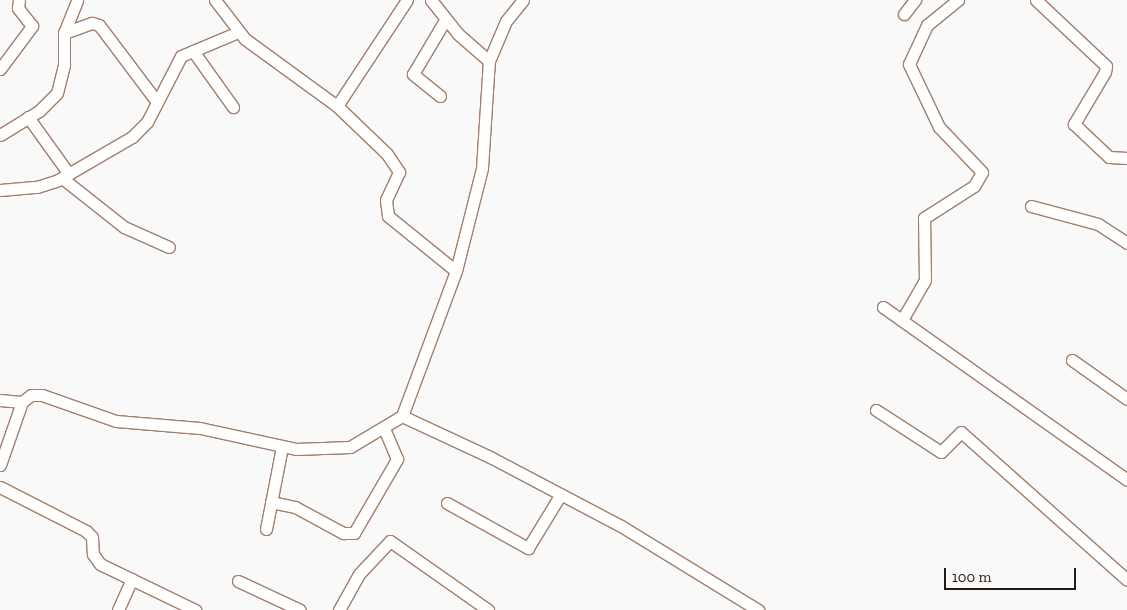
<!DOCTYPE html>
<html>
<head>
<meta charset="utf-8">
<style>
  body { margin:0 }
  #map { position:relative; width:1127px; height:610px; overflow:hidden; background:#f9f9f9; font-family:"Zilla Slab",serif }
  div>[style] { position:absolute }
  .roads { filter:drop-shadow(1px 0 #a07f6d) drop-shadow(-1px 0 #a07f6d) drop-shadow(0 1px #a07f6d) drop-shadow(0 -1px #a07f6d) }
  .minor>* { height:11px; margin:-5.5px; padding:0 5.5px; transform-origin:5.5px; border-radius:5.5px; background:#fff }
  span { translate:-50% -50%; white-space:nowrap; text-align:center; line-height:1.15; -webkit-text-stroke:4px #f9f9f9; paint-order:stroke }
  .scale { position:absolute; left:944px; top:568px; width:132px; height:22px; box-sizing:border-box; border:2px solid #261912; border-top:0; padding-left:6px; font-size:15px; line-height:18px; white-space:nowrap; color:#261912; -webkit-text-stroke:4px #f9f9f9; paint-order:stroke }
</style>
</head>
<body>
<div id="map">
  <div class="roads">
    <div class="minor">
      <div style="left:215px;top:0;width:49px;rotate:52.4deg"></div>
      <div style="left:245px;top:39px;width:114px;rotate:36.1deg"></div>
      <div style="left:337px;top:106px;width:69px;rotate:43.8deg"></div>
      <div style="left:387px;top:154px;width:22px;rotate:56deg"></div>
      <div style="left:399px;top:172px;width:31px;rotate:115deg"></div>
      <div style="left:386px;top:200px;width:16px;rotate:83deg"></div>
      <div style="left:388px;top:216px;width:87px;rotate:39deg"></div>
      <div style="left:431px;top:0;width:43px;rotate:51.5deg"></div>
      <div style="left:458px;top:34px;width:41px;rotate:41.1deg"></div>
      <div style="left:1036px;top:0;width:96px;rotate:43.3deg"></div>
      <div style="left:1106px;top:66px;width:6px;rotate:99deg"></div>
      <div style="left:1105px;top:72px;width:61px;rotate:120.8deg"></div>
      <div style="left:1074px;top:124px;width:48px;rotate:43.3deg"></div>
      <div style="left:1109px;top:157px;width:18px;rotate:3deg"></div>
      <div style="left:904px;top:14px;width:18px;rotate:-52deg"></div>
      <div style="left:64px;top:33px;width:30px;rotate:-20deg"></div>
      <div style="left:92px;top:23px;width:7px;rotate:16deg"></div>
      <div style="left:99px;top:25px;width:96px;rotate:53deg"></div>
      <div style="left:193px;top:51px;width:69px;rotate:54.5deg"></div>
      <div style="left:0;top:69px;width:54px;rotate:-53.3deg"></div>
      <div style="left:32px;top:26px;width:23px;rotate:-128deg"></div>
      <div style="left:18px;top:8px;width:8px;rotate:-83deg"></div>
      <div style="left:440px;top:96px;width:35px;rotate:-141deg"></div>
      <div style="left:413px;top:74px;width:63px;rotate:-59.3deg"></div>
      <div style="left:337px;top:106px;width:127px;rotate:-56.6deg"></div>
      <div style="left:28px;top:117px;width:70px;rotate:54.3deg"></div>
      <div style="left:0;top:135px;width:46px;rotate:-31.6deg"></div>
      <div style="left:39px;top:111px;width:25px;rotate:-45deg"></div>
      <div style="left:57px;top:93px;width:29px;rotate:-76deg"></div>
      <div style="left:64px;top:65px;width:32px;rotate:-90deg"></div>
      <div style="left:64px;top:33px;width:35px;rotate:-68deg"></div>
      <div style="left:62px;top:178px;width:79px;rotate:38.3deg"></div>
      <div style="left:124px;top:227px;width:49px;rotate:24deg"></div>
      <div style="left:0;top:190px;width:37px;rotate:-5deg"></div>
      <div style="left:37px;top:187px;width:22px;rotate:-18deg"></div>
      <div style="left:58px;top:180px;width:86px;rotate:-30.2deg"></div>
      <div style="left:132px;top:137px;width:21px;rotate:-45deg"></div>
      <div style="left:147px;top:122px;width:74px;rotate:-62.7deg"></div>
      <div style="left:181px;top:56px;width:62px;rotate:-22.8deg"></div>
      <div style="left:1031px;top:206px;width:69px;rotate:15deg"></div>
      <div style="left:1098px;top:224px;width:35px;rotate:33deg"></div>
      <div style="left:883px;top:307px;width:299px;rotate:35.3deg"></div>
      <div style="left:902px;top:320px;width:46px;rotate:-60.1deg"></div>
      <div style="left:925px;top:280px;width:62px;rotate:-90.9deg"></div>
      <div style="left:924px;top:218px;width:59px;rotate:-32.6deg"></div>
      <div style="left:974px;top:186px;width:16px;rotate:-60deg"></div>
      <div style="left:982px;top:172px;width:62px;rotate:-133.7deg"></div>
      <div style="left:939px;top:127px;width:70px;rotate:-115.5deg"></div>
      <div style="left:909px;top:64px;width:43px;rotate:-65.2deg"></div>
      <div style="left:927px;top:25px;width:40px;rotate:-39deg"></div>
      <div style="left:1072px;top:360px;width:67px;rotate:35.3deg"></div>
      <div style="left:0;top:400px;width:22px;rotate:5deg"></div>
      <div style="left:876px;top:410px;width:77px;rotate:32.9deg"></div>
      <div style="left:941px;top:452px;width:28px;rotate:-45deg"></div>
      <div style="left:961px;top:432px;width:222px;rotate:41.7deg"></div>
      <div style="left:402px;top:416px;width:155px;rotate:-69.6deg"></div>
      <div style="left:456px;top:271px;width:106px;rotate:-75.8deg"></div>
      <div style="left:482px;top:168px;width:107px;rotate:-86.3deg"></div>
      <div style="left:489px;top:61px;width:43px;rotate:-67deg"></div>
      <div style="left:506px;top:21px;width:27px;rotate:-51deg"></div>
      <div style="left:0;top:465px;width:67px;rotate:-70.8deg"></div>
      <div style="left:22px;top:402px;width:11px;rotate:-38deg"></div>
      <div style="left:31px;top:395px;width:11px"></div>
      <div style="left:42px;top:395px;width:78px;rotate:19.4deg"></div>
      <div style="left:116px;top:421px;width:84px;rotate:4.8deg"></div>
      <div style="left:200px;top:428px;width:98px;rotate:12.3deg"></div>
      <div style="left:296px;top:449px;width:54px;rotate:-2.1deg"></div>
      <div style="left:350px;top:447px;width:61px;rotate:-30.8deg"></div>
      <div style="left:402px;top:416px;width:99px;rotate:25deg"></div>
      <div style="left:492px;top:458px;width:146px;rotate:27.8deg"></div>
      <div style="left:621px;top:526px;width:161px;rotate:31.5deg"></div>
      <div style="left:0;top:487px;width:97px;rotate:27.1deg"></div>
      <div style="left:86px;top:531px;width:8px;rotate:45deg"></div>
      <div style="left:92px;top:537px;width:17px;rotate:87deg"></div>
      <div style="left:93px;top:554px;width:12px;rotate:55deg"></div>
      <div style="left:100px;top:564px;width:106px;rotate:25.8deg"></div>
      <div style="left:271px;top:502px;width:25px;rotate:12deg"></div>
      <div style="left:295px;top:507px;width:55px;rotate:28.4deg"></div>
      <div style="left:343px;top:533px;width:11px"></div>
      <div style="left:354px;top:533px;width:86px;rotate:-59.8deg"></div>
      <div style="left:397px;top:459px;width:33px;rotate:-113deg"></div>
      <div style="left:447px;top:503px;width:93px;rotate:29.1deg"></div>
      <div style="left:528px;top:548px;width:63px;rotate:-58.6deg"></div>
      <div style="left:266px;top:529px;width:84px;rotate:-79deg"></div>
      <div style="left:238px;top:581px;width:68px;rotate:25.1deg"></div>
      <div style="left:118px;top:610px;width:34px;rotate:-66deg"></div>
      <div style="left:339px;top:610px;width:41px;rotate:-60.9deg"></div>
      <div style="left:359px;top:574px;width:45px;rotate:-46.8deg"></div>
      <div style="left:390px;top:541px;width:120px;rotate:35.1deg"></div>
    </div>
  </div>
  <div class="scale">100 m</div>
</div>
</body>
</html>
